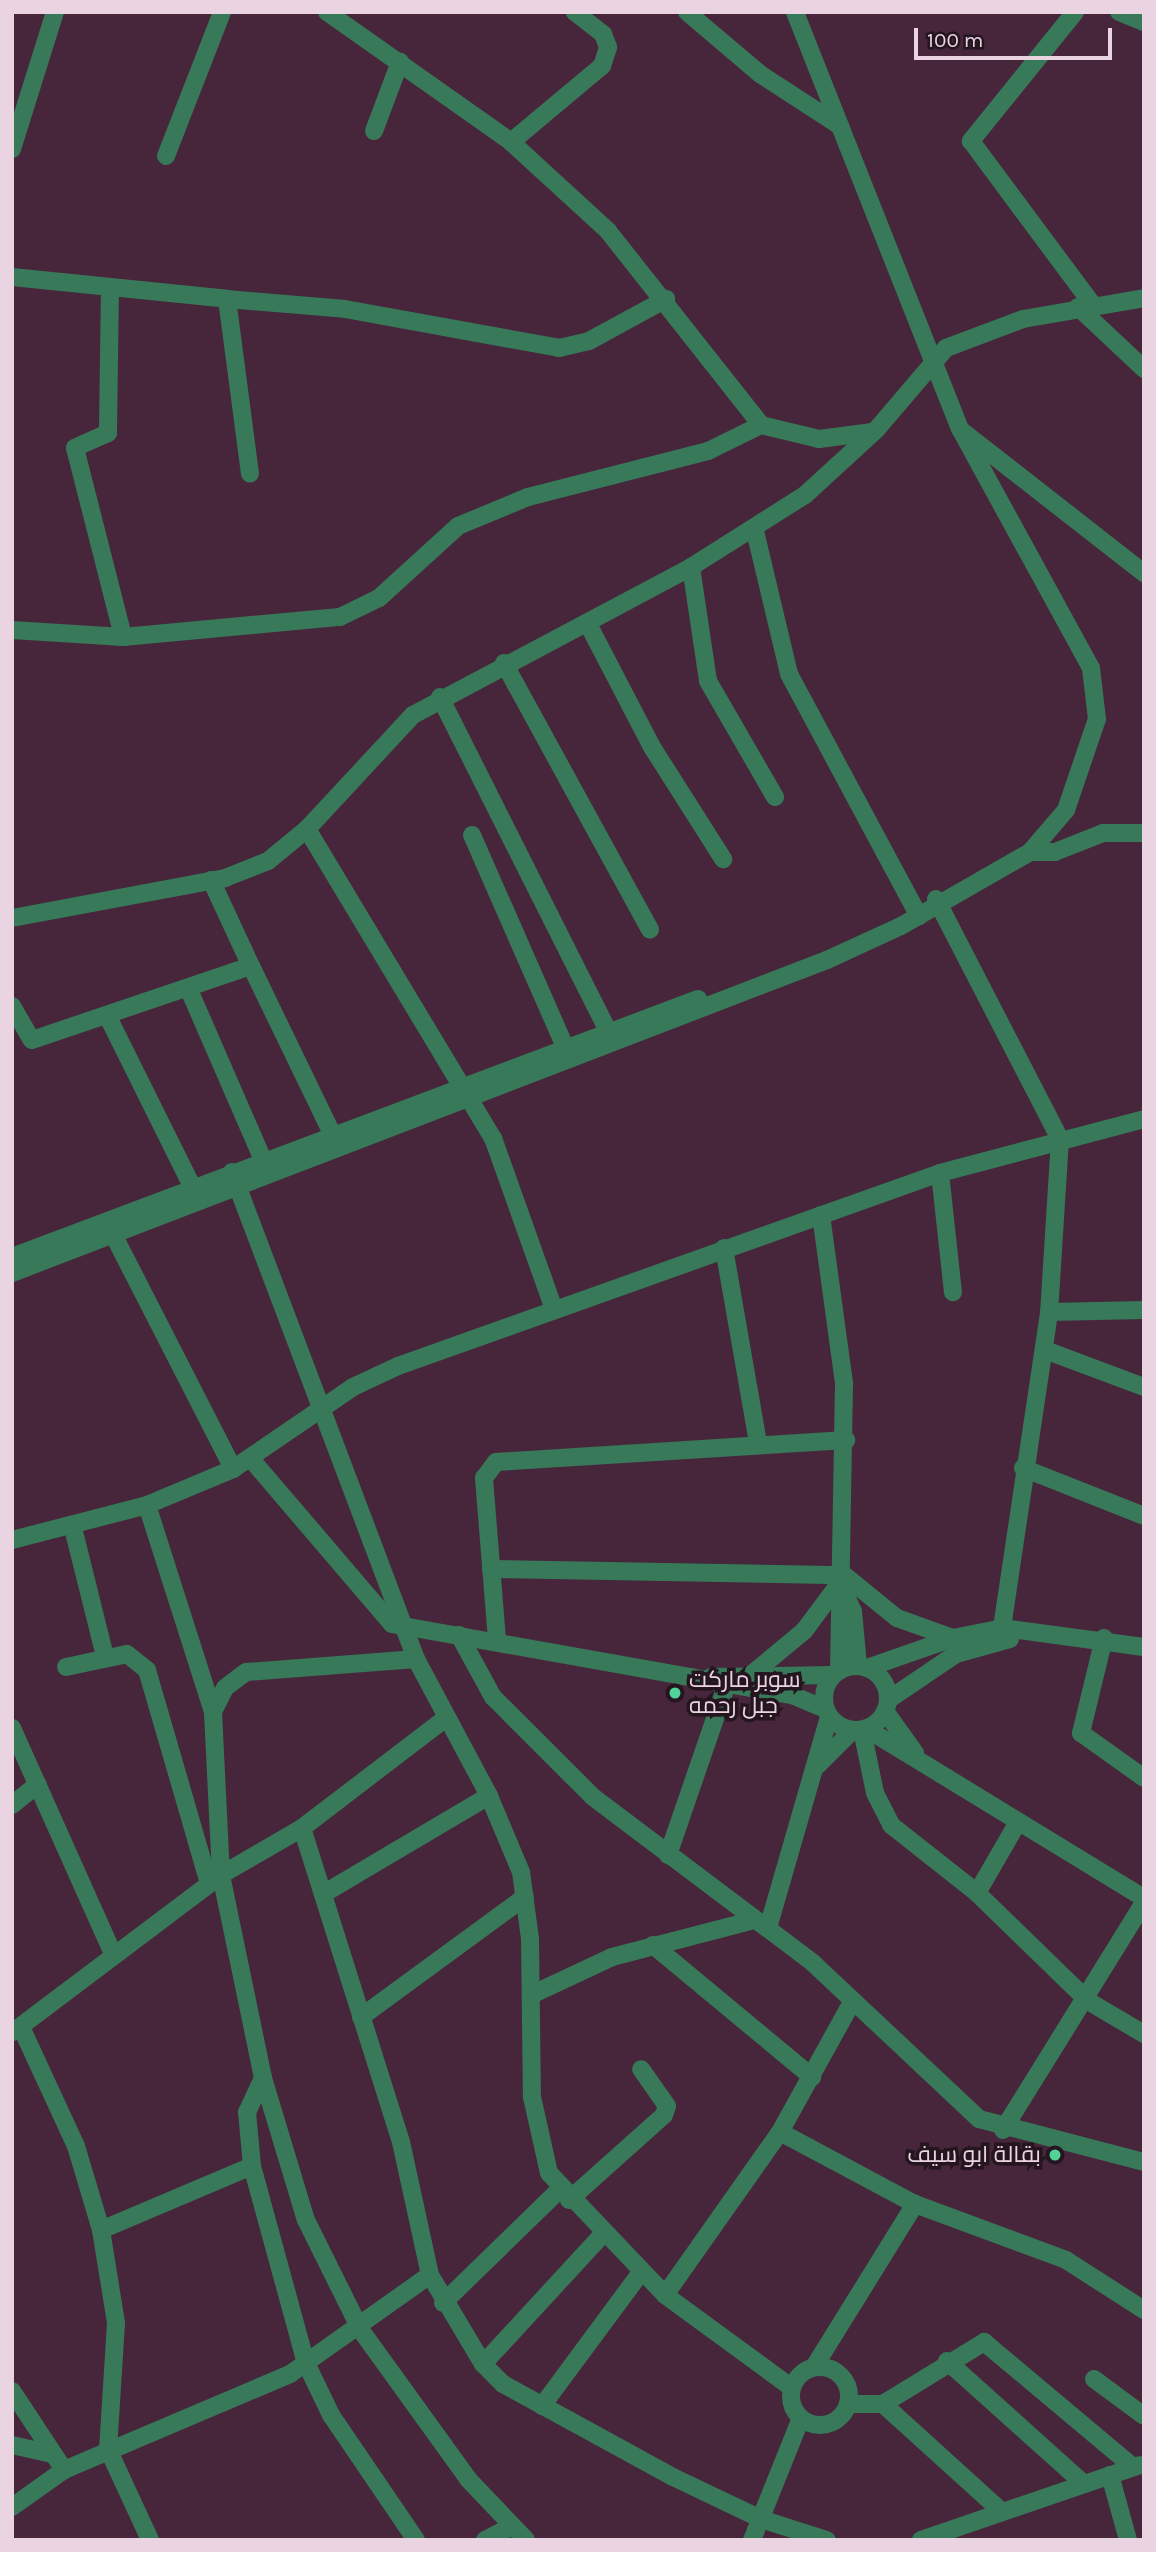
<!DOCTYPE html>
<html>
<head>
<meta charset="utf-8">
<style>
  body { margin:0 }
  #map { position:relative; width:1156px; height:2552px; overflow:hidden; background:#47263c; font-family:Karla,Cairo,sans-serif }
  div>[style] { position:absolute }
  .minor>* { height:18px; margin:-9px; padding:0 9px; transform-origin:9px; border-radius:9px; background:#377959 }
  .minor>.ring { margin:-9px; padding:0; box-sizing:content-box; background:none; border:18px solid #377959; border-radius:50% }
  .dots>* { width:19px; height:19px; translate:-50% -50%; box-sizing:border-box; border:4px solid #24151f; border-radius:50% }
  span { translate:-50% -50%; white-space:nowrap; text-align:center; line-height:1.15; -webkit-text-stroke:7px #24151f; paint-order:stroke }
  .poi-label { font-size:23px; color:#ead4e1 }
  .left { translate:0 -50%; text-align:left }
  .right { translate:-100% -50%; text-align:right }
  .frame { position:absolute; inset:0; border:14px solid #ead4e1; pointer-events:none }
  .scale { position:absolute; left:914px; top:28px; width:198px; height:32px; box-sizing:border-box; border:4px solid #ead4e1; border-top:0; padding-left:9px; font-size:21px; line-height:24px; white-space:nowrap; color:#ead4e1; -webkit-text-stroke:5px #24151f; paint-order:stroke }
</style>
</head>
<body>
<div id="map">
  <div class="minor">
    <div style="left:327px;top:12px;width:225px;rotate:35.2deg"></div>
    <div style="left:511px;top:142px;width:132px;rotate:42.5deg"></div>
    <div style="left:608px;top:231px;width:247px;rotate:51.7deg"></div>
    <div style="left:761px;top:425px;width:60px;rotate:13.6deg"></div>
    <div style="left:819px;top:439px;width:54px;rotate:-7.4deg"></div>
    <div style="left:687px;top:12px;width:96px;rotate:40.3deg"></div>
    <div style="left:760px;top:74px;width:95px;rotate:33deg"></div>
    <div style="left:1075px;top:12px;width:166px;rotate:128.9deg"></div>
    <div style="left:971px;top:141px;width:203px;rotate:53.4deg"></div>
    <div style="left:1119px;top:12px;width:27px;rotate:22deg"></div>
    <div style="left:374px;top:131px;width:74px;rotate:-69.4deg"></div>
    <div style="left:511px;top:142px;width:119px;rotate:-39.9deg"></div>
    <div style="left:602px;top:66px;width:20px;rotate:-72deg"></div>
    <div style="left:608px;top:47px;width:14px;rotate:-111deg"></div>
    <div style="left:603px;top:34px;width:36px;rotate:-142deg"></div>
    <div style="left:12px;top:149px;width:144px;rotate:-72.6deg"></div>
    <div style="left:166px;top:156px;width:155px;rotate:-68.7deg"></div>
    <div style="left:12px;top:277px;width:216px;rotate:5.8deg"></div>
    <div style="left:227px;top:299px;width:176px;rotate:82.5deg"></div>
    <div style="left:110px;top:287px;width:146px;rotate:90.8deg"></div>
    <div style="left:108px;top:433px;width:36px;rotate:156deg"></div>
    <div style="left:75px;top:448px;width:195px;rotate:75.7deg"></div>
    <div style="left:227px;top:299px;width:118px;rotate:4.8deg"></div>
    <div style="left:345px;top:309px;width:218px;rotate:10.3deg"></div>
    <div style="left:559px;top:348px;width:31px;rotate:-13deg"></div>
    <div style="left:589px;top:341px;width:88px;rotate:-28.6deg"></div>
    <div style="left:1078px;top:307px;width:91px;rotate:43.2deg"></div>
    <div style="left:962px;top:431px;width:231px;rotate:38deg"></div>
    <div style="left:755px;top:531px;width:147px;rotate:76.6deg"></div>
    <div style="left:789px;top:674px;width:275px;rotate:61.8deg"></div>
    <div style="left:691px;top:567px;width:115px;rotate:81.5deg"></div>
    <div style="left:708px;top:681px;width:134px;rotate:60deg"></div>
    <div style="left:588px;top:624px;width:139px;rotate:62.5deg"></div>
    <div style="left:652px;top:747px;width:133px;rotate:57.6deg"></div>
    <div style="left:12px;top:630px;width:111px;rotate:3.6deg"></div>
    <div style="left:123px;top:637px;width:218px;rotate:-5.3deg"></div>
    <div style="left:340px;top:617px;width:43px;rotate:-26deg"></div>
    <div style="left:379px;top:598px;width:107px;rotate:-42.3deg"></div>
    <div style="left:458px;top:526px;width:76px;rotate:-22.5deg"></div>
    <div style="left:528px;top:497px;width:186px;rotate:-14.3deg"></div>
    <div style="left:708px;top:451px;width:59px;rotate:-26.1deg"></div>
    <div style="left:504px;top:663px;width:304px;rotate:61.3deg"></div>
    <div style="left:440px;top:697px;width:385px;rotate:63.3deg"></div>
    <div style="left:307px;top:829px;width:361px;rotate:59deg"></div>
    <div style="left:493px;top:1138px;width:182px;rotate:70.4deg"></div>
    <div style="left:472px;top:835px;width:232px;rotate:66.3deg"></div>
    <div style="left:1030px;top:852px;width:25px"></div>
    <div style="left:1055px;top:852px;width:52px;rotate:-21.6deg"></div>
    <div style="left:1103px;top:833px;width:41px"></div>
    <div style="left:211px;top:880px;width:95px;rotate:65.1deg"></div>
    <div style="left:936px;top:899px;width:270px;rotate:62.7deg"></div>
    <div style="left:1060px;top:1139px;width:173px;rotate:93.6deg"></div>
    <div style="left:1049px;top:1312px;width:95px;rotate:-1.2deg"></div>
    <div style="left:12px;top:918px;width:217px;rotate:-10.6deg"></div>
    <div style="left:225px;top:878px;width:46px;rotate:-21.6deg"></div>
    <div style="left:268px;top:861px;width:50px;rotate:-39.4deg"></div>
    <div style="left:307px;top:829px;width:156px;rotate:-47.1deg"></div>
    <div style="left:413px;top:715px;width:315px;rotate:-28deg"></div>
    <div style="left:691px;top:567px;width:135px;rotate:-32.3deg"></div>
    <div style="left:805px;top:495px;width:96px;rotate:-42.5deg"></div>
    <div style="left:876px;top:430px;width:108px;rotate:-49.5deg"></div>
    <div style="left:946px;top:348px;width:82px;rotate:-20.6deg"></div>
    <div style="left:1023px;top:319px;width:123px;rotate:-9.8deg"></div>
    <div style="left:190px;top:992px;width:183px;rotate:66.5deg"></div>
    <div style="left:12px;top:1006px;width:39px;rotate:60deg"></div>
    <div style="left:32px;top:1040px;width:231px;rotate:-18.7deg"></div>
    <div style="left:251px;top:966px;width:189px;rotate:64.2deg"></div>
    <div style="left:109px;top:1019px;width:189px;rotate:63.6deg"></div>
    <div style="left:232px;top:1172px;width:521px;rotate:69.3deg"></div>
    <div style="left:416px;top:1659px;width:155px;rotate:61.9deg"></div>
    <div style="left:489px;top:1796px;width:82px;rotate:67.2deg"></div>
    <div style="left:521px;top:1872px;width:68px;rotate:82.3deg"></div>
    <div style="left:530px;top:1939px;width:158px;rotate:89.3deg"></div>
    <div style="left:532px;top:2097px;width:78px;rotate:77.4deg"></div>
    <div style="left:549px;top:2173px;width:168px;rotate:46.4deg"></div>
    <div style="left:665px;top:2295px;width:157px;rotate:36.2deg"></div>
    <div style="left:940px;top:1173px;width:120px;rotate:83.8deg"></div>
    <div style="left:821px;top:1215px;width:171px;rotate:82.2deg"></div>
    <div style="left:844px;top:1384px;width:287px;rotate:91deg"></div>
    <div style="left:113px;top:1234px;width:264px;rotate:62.9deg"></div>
    <div style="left:724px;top:1248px;width:198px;rotate:80.1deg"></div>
    <div style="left:12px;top:1257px;width:733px;rotate:-20.61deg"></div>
    <div style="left:12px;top:1273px;width:873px;rotate:-21.01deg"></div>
    <div style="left:827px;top:960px;width:81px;rotate:-24.7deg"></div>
    <div style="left:901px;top:926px;width:149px;rotate:-29.8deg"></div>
    <div style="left:1030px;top:852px;width:55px;rotate:-49.4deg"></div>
    <div style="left:1066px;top:810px;width:96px;rotate:-71.2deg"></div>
    <div style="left:1097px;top:719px;width:51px;rotate:-96.7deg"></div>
    <div style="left:1091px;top:668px;width:273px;rotate:-118.7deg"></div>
    <div style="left:960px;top:429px;width:448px;rotate:-111.6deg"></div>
    <div style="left:1045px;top:1350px;width:106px;rotate:20.5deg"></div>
    <div style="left:251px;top:1459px;width:217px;rotate:49.5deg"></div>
    <div style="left:392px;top:1624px;width:406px;rotate:10.1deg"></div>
    <div style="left:792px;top:1695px;width:36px;rotate:23deg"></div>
    <div style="left:1023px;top:1468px;width:130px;rotate:21.6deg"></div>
    <div style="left:147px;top:1505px;width:217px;rotate:72.3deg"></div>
    <div style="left:73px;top:1528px;width:132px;rotate:76deg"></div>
    <div style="left:12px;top:1540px;width:139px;rotate:-14.5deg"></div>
    <div style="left:147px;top:1505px;width:93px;rotate:-22.7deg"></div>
    <div style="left:233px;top:1469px;width:145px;rotate:-34.3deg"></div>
    <div style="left:353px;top:1387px;width:50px;rotate:-25deg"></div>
    <div style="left:398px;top:1366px;width:575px;rotate:-19.6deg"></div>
    <div style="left:940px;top:1173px;width:211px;rotate:-14.8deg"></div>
    <div style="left:491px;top:1569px;width:353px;rotate:1deg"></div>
    <div style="left:844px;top:1575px;width:68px;rotate:39.1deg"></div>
    <div style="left:897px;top:1618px;width:59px;rotate:19.7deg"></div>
    <div style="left:844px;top:1592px;width:21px;rotate:65deg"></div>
    <div style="left:853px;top:1611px;width:55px;rotate:84.8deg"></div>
    <div style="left:459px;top:1635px;width:71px;rotate:61.3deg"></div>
    <div style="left:493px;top:1697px;width:141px;rotate:45deg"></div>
    <div style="left:593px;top:1797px;width:276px;rotate:37deg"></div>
    <div style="left:813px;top:1963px;width:228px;rotate:43.2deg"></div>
    <div style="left:979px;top:2119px;width:171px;rotate:14.6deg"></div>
    <div style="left:1104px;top:1638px;width:98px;rotate:103.6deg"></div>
    <div style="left:1081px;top:1733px;width:77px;rotate:35.5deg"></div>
    <div style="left:497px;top:1640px;width:163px;rotate:-94.6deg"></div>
    <div style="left:484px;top:1478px;width:20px;rotate:-53deg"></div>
    <div style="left:496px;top:1462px;width:351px;rotate:-3.6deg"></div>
    <div style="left:1000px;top:1641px;width:333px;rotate:-81.5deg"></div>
    <div style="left:416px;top:1659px;width:170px;rotate:175.6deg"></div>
    <div style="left:246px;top:1672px;width:26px;rotate:143deg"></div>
    <div style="left:225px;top:1688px;width:27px;rotate:117deg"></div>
    <div style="left:213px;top:1712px;width:163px;rotate:87.2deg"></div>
    <div style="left:221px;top:1875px;width:207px;rotate:78.3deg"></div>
    <div style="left:263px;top:2078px;width:148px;rotate:73.2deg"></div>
    <div style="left:306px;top:2220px;width:122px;rotate:63.6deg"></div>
    <div style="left:360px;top:2329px;width:185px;rotate:54.2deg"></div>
    <div style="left:468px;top:2479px;width:84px;rotate:46.4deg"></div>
    <div class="ring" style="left:824px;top:1666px;width:46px;height:46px"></div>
    <div style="left:66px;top:1667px;width:62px;rotate:-12deg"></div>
    <div style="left:127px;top:1654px;width:26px;rotate:39deg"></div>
    <div style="left:147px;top:1670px;width:223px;rotate:73.8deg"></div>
    <div style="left:867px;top:1668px;width:91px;rotate:-19.2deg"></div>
    <div style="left:953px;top:1638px;width:51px;rotate:-11.3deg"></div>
    <div style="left:1003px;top:1628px;width:142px;rotate:7.7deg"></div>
    <div style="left:752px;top:1674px;width:67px;rotate:-39.6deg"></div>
    <div style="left:804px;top:1631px;width:59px;rotate:-53.3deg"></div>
    <div style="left:711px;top:1677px;width:122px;rotate:-0.9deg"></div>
    <div style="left:888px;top:1700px;width:82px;rotate:-34.1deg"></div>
    <div style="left:956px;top:1654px;width:56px;rotate:-15.5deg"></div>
    <div style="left:885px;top:1711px;width:52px;rotate:54.5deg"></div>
    <div style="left:12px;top:1728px;width:248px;rotate:65.9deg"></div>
    <div style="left:867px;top:1729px;width:324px;rotate:31.4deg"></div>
    <div style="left:862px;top:1730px;width:64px;rotate:78.3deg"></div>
    <div style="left:875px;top:1793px;width:36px;rotate:63deg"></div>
    <div style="left:891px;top:1825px;width:110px;rotate:38.3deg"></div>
    <div style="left:977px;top:1893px;width:155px;rotate:44.2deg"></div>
    <div style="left:1088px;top:2001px;width:65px;rotate:30.5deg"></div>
    <div style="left:817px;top:1766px;width:51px;rotate:-45deg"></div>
    <div style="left:12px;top:1805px;width:33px;rotate:-39deg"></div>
    <div style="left:302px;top:1828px;width:329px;rotate:72.5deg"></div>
    <div style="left:401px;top:2142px;width:136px;rotate:77.7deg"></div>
    <div style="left:430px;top:2275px;width:104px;rotate:59.2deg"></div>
    <div style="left:483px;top:2364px;width:28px;rotate:45deg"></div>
    <div style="left:503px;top:2384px;width:194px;rotate:28.7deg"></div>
    <div style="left:673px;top:2477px;width:98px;rotate:25.5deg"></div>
    <div style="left:761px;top:2519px;width:69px;rotate:17.7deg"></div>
    <div style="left:668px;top:1855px;width:178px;rotate:-71deg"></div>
    <div style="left:977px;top:1893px;width:82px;rotate:-60deg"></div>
    <div style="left:323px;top:1894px;width:193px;rotate:-30.6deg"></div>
    <div style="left:768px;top:1928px;width:220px;rotate:-73.9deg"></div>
    <div style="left:653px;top:1945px;width:207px;rotate:39.7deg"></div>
    <div style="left:531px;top:1995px;width:89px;rotate:-25.1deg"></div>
    <div style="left:612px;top:1957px;width:147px;rotate:-14.6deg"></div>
    <div style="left:361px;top:2017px;width:203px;rotate:-36.2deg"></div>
    <div style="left:21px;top:2027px;width:131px;rotate:65.2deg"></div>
    <div style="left:76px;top:2146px;width:88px;rotate:73.4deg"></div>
    <div style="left:101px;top:2230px;width:94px;rotate:80.8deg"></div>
    <div style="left:116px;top:2323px;width:126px;rotate:93.6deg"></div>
    <div style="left:108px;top:2449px;width:100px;rotate:65.2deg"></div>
    <div style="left:13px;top:2032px;width:261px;rotate:-37deg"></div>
    <div style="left:221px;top:1875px;width:94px;rotate:-30.1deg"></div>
    <div style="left:302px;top:1828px;width:181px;rotate:-37.4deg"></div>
    <div style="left:263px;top:2078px;width:38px;rotate:115deg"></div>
    <div style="left:247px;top:2112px;width:54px;rotate:84.7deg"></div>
    <div style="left:252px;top:2166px;width:204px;rotate:74.7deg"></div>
    <div style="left:306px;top:2363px;width:58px;rotate:64.3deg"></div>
    <div style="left:331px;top:2415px;width:151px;rotate:55.8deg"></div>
    <div style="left:1003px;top:2130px;width:267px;rotate:-58.2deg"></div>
    <div style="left:780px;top:2132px;width:153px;rotate:28.1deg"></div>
    <div style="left:915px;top:2204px;width:161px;rotate:20.3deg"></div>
    <div style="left:1066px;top:2260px;width:93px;rotate:32.7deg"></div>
    <div style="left:569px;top:2200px;width:127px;rotate:-41.8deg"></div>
    <div style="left:664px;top:2115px;width:9px;rotate:-72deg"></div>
    <div style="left:667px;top:2106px;width:45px;rotate:-125.1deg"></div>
    <div style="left:101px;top:2230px;width:164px;rotate:-23deg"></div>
    <div style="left:665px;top:2295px;width:199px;rotate:-54.8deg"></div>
    <div style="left:780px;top:2132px;width:149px;rotate:-61deg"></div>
    <div style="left:443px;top:2303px;width:162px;rotate:-44.2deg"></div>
    <div style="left:947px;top:2361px;width:184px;rotate:41.9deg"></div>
    <div style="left:483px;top:2364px;width:176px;rotate:-47.3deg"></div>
    <div style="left:814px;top:2367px;width:192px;rotate:-58.2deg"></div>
    <div class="ring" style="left:791px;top:2367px;width:40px;height:40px"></div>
    <div style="left:1094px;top:2379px;width:62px;rotate:36.5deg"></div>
    <div style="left:12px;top:2391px;width:95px;rotate:56.6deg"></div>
    <div style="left:848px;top:2404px;width:35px"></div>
    <div style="left:883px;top:2404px;width:119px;rotate:-31.5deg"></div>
    <div style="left:984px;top:2342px;width:194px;rotate:40deg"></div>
    <div style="left:883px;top:2404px;width:161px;rotate:42.2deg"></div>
    <div style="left:542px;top:2406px;width:167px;rotate:-53.5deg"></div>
    <div style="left:12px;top:2445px;width:41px;rotate:12.7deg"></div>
    <div style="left:1110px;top:2475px;width:67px;rotate:74.5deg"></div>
    <div style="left:12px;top:2507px;width:64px;rotate:-35.4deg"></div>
    <div style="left:64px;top:2470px;width:246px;rotate:-23deg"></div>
    <div style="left:290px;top:2374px;width:171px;rotate:-35.3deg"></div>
    <div style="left:485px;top:2540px;width:28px;rotate:-27deg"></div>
    <div style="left:752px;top:2540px;width:131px;rotate:-68.1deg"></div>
    <div style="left:921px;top:2540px;width:231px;rotate:-18.9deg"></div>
  </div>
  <div class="dots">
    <div style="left:675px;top:1693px;background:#51d397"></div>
    <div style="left:1055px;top:2155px;background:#51d397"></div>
  </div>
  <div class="poi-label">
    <span class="left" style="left:689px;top:1693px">سوبر ماركت<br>جبل رحمه</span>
    <span class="right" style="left:1041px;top:2155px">بقالة ابو سيف</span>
  </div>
  <div class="frame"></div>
  <div class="scale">100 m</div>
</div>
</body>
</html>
